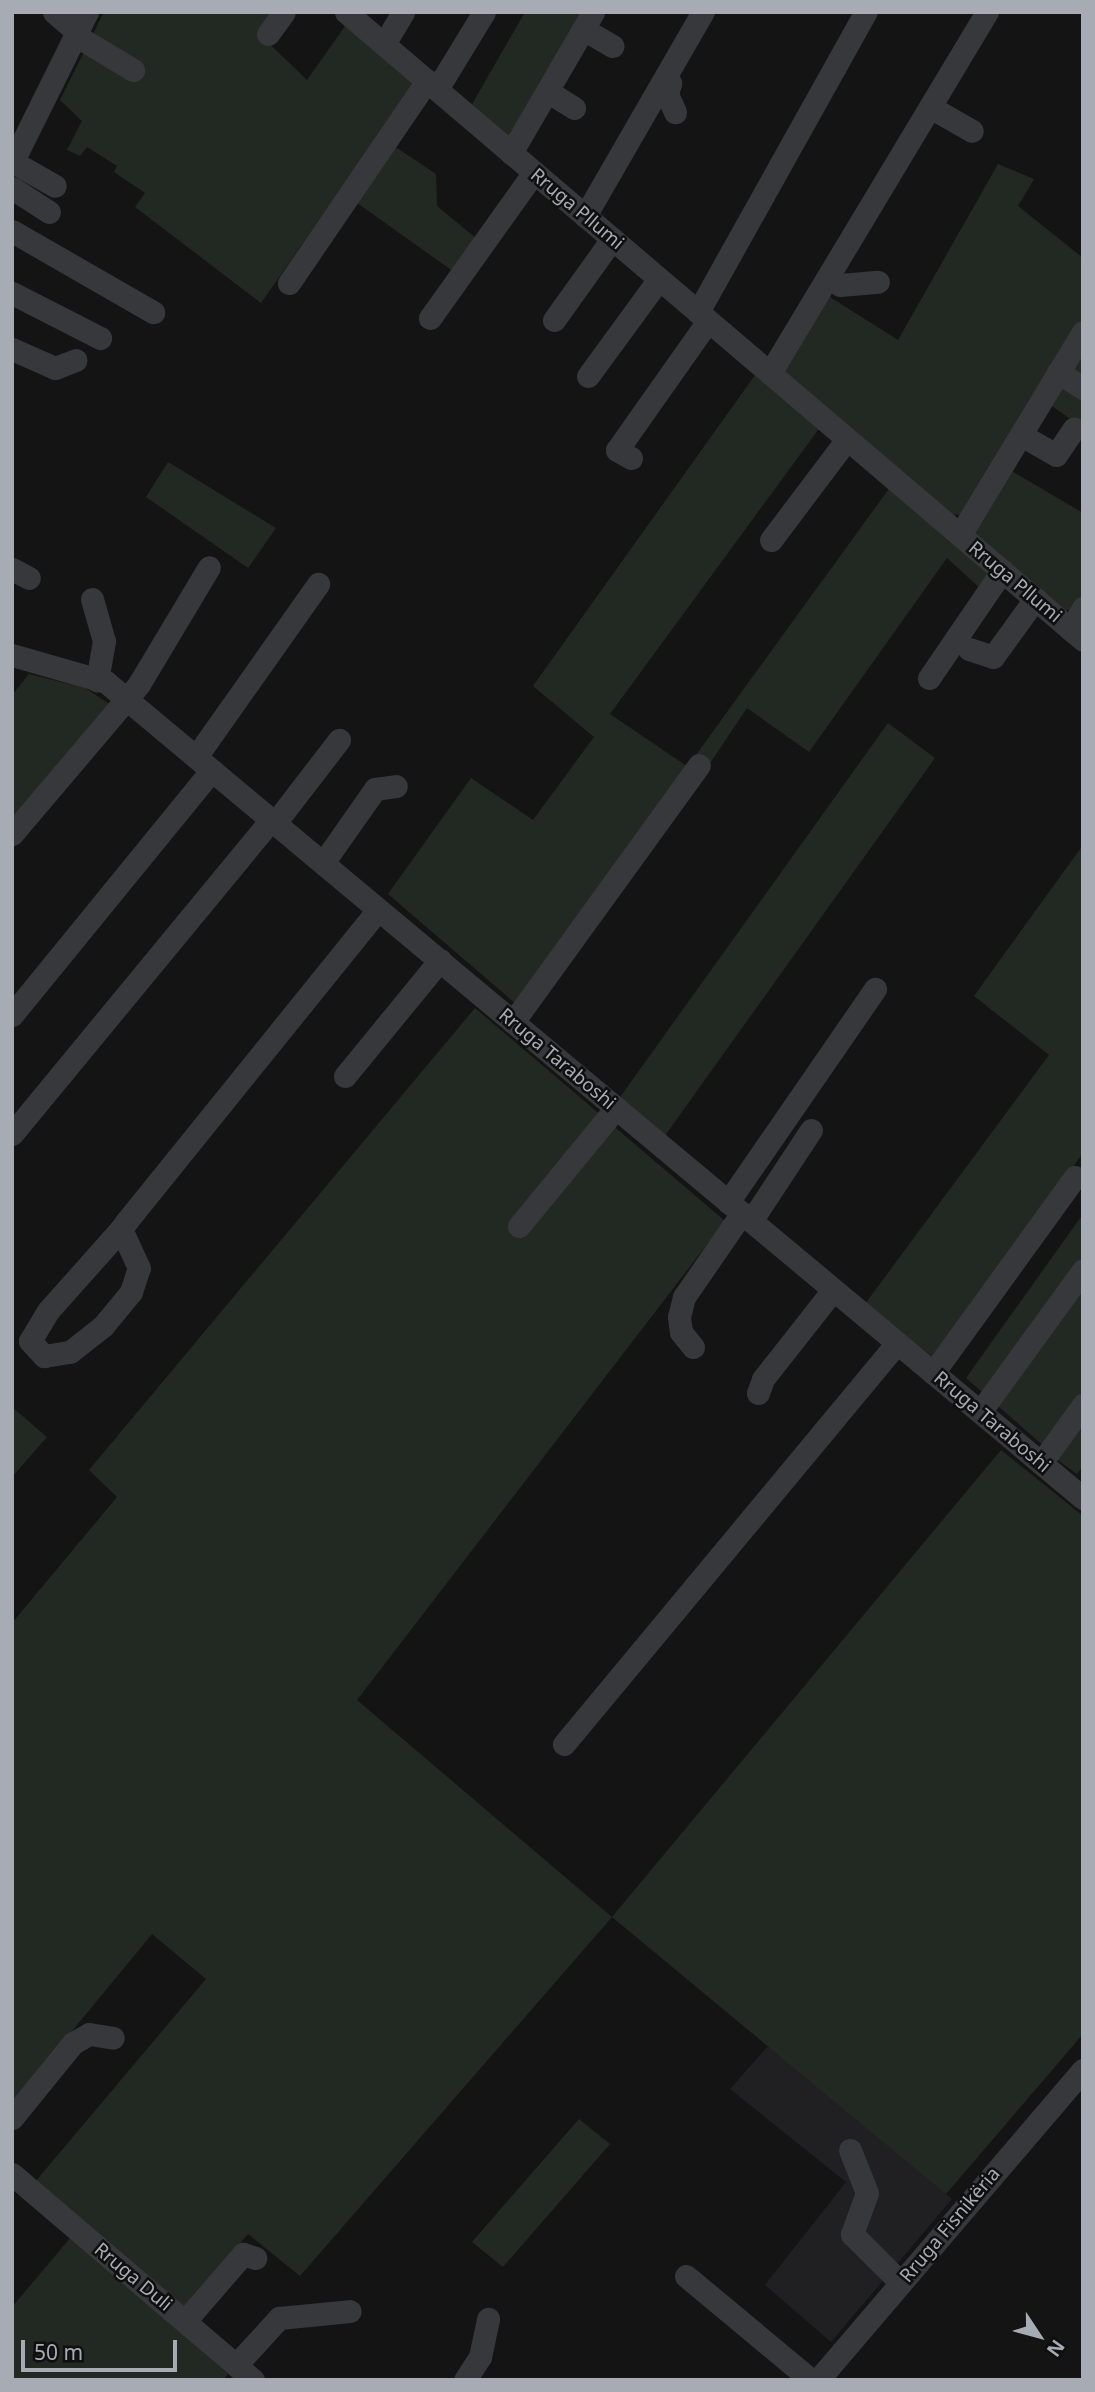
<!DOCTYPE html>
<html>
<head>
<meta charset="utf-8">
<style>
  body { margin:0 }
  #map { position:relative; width:1095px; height:2392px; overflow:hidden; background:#141415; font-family:"Noto Sans",sans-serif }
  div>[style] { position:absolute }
  .built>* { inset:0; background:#202022 }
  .green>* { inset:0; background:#222923 }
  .minor>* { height:23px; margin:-11.5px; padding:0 11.5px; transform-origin:11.5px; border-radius:11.5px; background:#37383b }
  span { translate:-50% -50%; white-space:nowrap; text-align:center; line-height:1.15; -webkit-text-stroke:5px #0f0f10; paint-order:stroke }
  .street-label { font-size:19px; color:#a7acb4 }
  .frame { position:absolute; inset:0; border:14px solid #a7acb4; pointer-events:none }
  .north { position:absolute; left:1004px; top:2301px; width:70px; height:70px; -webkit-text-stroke:5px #0f0f10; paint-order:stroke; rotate:126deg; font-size:19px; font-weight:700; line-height:28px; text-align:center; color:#a7acb4 }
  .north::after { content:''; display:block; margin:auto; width:24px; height:32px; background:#a7acb4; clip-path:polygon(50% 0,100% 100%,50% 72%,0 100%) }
  .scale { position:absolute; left:21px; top:2340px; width:156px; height:32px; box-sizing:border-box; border:4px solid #a7acb4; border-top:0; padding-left:9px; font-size:21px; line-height:24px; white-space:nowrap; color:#a7acb4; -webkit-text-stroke:5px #0f0f10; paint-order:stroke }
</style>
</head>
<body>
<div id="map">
  <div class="built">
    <div style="clip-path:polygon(767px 2047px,776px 2049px,952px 2199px,831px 2342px,765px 2285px,846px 2182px,730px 2089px)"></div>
  </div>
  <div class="green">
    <div style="clip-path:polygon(104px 12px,271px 12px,257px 32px,307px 80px,348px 22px,418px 78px,261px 303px,135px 207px,145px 193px,114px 172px,117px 166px,87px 147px,80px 156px,67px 150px,82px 121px,60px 100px)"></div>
    <div style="clip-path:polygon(525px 12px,588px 12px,508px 137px,471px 106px)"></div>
    <div style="clip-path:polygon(394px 146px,436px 174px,437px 206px,477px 239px,454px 272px,353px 200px)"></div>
    <div style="clip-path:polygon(998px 164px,1034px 179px,1018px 206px,1083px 258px,1083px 321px,963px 515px,947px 514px,783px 371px,825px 294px,898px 340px)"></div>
    <div style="clip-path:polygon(1083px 348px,1083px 428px,1049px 404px)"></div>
    <div style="clip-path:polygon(758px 371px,821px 426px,610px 714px,688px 767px,516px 1004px,388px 894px,471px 778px,533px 820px,594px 737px,533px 686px)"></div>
    <div style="clip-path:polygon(168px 462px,276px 528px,248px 568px,146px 497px)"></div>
    <div style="clip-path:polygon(1010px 470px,1083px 513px,1083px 595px,1074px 609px,1063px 611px,975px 537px,974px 529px)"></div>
    <div style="clip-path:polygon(891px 486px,995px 572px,983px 591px,947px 558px,809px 752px,747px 708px,707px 768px,693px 759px)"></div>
    <div style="clip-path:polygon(29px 674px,85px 688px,111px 705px,12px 823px,12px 695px)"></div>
    <div style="clip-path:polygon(888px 723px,935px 758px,664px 1137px,618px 1100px)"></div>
    <div style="clip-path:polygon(1083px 845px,1083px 1153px,937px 1360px,865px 1304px,1049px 1055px,974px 996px)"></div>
    <div style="clip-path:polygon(475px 1008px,725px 1221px,357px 1700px,612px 1917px,1001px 1450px,1083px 1516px,1083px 2034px,946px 2194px,612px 1917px,300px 2276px,248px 2234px,184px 2309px,35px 2182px,206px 1979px,152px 1934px,12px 2104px,12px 1623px,117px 1497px,89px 1470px)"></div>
    <div style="clip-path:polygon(1083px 1214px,1083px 1396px,1046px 1448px,966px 1378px)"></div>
    <div style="clip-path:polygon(12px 1407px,47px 1437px,12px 1477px)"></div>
    <div style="clip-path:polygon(1083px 1413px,1083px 1466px,1077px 1474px,1052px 1456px)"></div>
    <div style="clip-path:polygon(579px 2119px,610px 2144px,503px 2267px,472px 2242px)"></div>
    <div style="clip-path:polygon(71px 2237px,228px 2374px,223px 2380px,12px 2380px,12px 2307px)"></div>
  </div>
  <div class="minor">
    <div style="left:54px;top:12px;width:30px;rotate:41deg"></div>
    <div style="left:346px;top:12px;width:968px;rotate:40.43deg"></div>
    <div style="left:583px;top:29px;width:34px;rotate:30deg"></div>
    <div style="left:268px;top:34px;width:27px;rotate:-54deg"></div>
    <div style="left:75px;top:35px;width:68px;rotate:31.1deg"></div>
    <div style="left:384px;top:44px;width:37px;rotate:-59deg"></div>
    <div style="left:664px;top:80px;width:7px;rotate:27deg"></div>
    <div style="left:670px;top:83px;width:11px;rotate:105deg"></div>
    <div style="left:667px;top:94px;width:20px;rotate:66deg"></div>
    <div style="left:437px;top:89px;width:90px;rotate:-58.6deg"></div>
    <div style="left:547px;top:91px;width:32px;rotate:32deg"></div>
    <div style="left:930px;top:107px;width:48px;rotate:29.7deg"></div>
    <div style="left:511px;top:153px;width:163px;rotate:-59.8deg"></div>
    <div style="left:13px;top:162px;width:48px;rotate:29.7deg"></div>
    <div style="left:12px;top:163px;width:169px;rotate:-63.6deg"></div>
    <div style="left:12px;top:188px;width:44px;rotate:33deg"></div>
    <div style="left:585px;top:216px;width:236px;rotate:-60deg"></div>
    <div style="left:12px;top:231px;width:163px;rotate:29.9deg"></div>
    <div style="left:828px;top:277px;width:14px;rotate:34deg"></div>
    <div style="left:840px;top:285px;width:38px;rotate:-5deg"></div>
    <div style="left:289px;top:283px;width:245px;rotate:-55.7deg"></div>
    <div style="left:12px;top:293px;width:99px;rotate:27.1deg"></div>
    <div style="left:698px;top:312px;width:344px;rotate:-60.8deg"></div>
    <div style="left:430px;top:318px;width:179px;rotate:-54.5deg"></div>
    <div style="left:554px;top:320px;width:100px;rotate:-54.4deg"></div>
    <div style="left:12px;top:349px;width:47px;rotate:23.8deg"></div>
    <div style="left:55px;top:368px;width:22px;rotate:-21deg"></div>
    <div style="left:1058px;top:372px;width:30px;rotate:33deg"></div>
    <div style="left:770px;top:373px;width:421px;rotate:-59deg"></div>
    <div style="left:588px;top:376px;width:120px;rotate:-53.8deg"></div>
    <div style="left:1021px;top:435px;width:40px;rotate:29.7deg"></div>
    <div style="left:1056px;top:455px;width:32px;rotate:-56deg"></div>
    <div style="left:631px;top:458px;width:16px;rotate:-150deg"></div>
    <div style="left:617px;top:450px;width:158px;rotate:-54.8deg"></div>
    <div style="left:960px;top:535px;width:237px;rotate:-58.8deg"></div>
    <div style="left:771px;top:540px;width:126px;rotate:-53deg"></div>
    <div style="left:12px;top:569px;width:19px;rotate:28deg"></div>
    <div style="left:92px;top:599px;width:44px;rotate:74.1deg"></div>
    <div style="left:104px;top:641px;width:40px;rotate:100deg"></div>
    <div style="left:1070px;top:629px;width:25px;rotate:-58deg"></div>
    <div style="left:969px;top:649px;width:25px;rotate:18deg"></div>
    <div style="left:993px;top:657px;width:72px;rotate:-54.1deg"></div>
    <div style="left:12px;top:655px;width:98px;rotate:16deg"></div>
    <div style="left:106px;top:682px;width:1273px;rotate:39.87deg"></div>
    <div style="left:929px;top:678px;width:130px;rotate:-55.7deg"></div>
    <div style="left:196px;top:757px;width:212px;rotate:-54.8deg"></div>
    <div style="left:275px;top:823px;width:105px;rotate:-52.4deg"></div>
    <div style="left:12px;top:834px;width:197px;rotate:-49.7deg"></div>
    <div style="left:139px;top:684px;width:136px;rotate:-59.1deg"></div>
    <div style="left:323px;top:863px;width:90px;rotate:-54.9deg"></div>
    <div style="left:375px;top:789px;width:21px;rotate:-8deg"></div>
    <div style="left:12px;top:1015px;width:316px;rotate:-50.8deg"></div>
    <div style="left:513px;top:1022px;width:317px;rotate:-54.1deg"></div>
    <div style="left:345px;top:1076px;width:150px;rotate:-50.7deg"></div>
    <div style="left:12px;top:1134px;width:407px;rotate:-50.5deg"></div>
    <div style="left:728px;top:1202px;width:259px;rotate:-55.4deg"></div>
    <div style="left:751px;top:1221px;width:109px;rotate:-56.6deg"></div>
    <div style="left:519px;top:1226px;width:153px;rotate:-50.6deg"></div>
    <div style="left:121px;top:1229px;width:110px;rotate:131.7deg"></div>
    <div style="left:48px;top:1311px;width:35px;rotate:121deg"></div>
    <div style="left:30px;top:1341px;width:21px;rotate:47deg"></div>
    <div style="left:44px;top:1356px;width:26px;rotate:-9deg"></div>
    <div style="left:70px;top:1352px;width:42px;rotate:-38.2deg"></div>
    <div style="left:103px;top:1326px;width:44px;rotate:-50.5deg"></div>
    <div style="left:131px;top:1292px;width:25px;rotate:-72deg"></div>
    <div style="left:139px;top:1268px;width:43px;rotate:-114.8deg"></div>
    <div style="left:121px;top:1229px;width:9px;rotate:-54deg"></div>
    <div style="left:126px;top:1222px;width:401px;rotate:-51.1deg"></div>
    <div style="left:693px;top:1347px;width:19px;rotate:-129deg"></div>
    <div style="left:681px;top:1332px;width:15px;rotate:-98deg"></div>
    <div style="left:679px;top:1317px;width:21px;rotate:-76deg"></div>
    <div style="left:684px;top:1297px;width:102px;rotate:-55.4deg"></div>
    <div style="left:933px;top:1373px;width:242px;rotate:-54.1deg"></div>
    <div style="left:758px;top:1393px;width:15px;rotate:-70deg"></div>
    <div style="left:763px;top:1379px;width:113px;rotate:-51.8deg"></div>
    <div style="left:980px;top:1412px;width:175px;rotate:-54deg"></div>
    <div style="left:1041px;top:1463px;width:72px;rotate:-54.1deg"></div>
    <div style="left:564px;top:1744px;width:521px;rotate:-50.29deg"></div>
    <div style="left:12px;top:2118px;width:97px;rotate:-50.9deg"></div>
    <div style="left:73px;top:2043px;width:18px;rotate:-29deg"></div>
    <div style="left:89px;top:2034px;width:24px;rotate:9deg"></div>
    <div style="left:850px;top:2150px;width:46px;rotate:68.4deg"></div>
    <div style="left:867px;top:2193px;width:44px;rotate:110.1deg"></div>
    <div style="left:852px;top:2234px;width:69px;rotate:45deg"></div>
    <div style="left:12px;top:2174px;width:317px;rotate:40.5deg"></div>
    <div style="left:686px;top:2276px;width:163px;rotate:39.8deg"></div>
    <div style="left:185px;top:2321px;width:89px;rotate:-49.1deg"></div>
    <div style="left:243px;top:2254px;width:13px;rotate:18deg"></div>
    <div style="left:236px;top:2365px;width:64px;rotate:-47.5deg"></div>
    <div style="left:279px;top:2318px;width:71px;rotate:-5.6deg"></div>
    <div style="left:465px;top:2380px;width:27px;rotate:-57deg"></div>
    <div style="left:480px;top:2357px;width:39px;rotate:-78deg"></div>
    <div style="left:818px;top:2380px;width:408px;rotate:-49.5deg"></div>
  </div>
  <div class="street-label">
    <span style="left:577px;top:209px;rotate:40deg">Rruga Pllumi</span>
    <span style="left:1015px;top:582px;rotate:40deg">Rruga Pllumi</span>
    <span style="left:557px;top:1059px;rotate:40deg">Rruga Taraboshi</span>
    <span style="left:992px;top:1422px;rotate:40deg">Rruga Taraboshi</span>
    <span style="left:950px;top:2225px;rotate:-50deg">Rruga Fisnikëria</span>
    <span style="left:133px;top:2277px;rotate:40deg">Rruga Duli</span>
  </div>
  <div class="frame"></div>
  <div class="north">N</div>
  <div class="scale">50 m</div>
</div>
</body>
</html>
